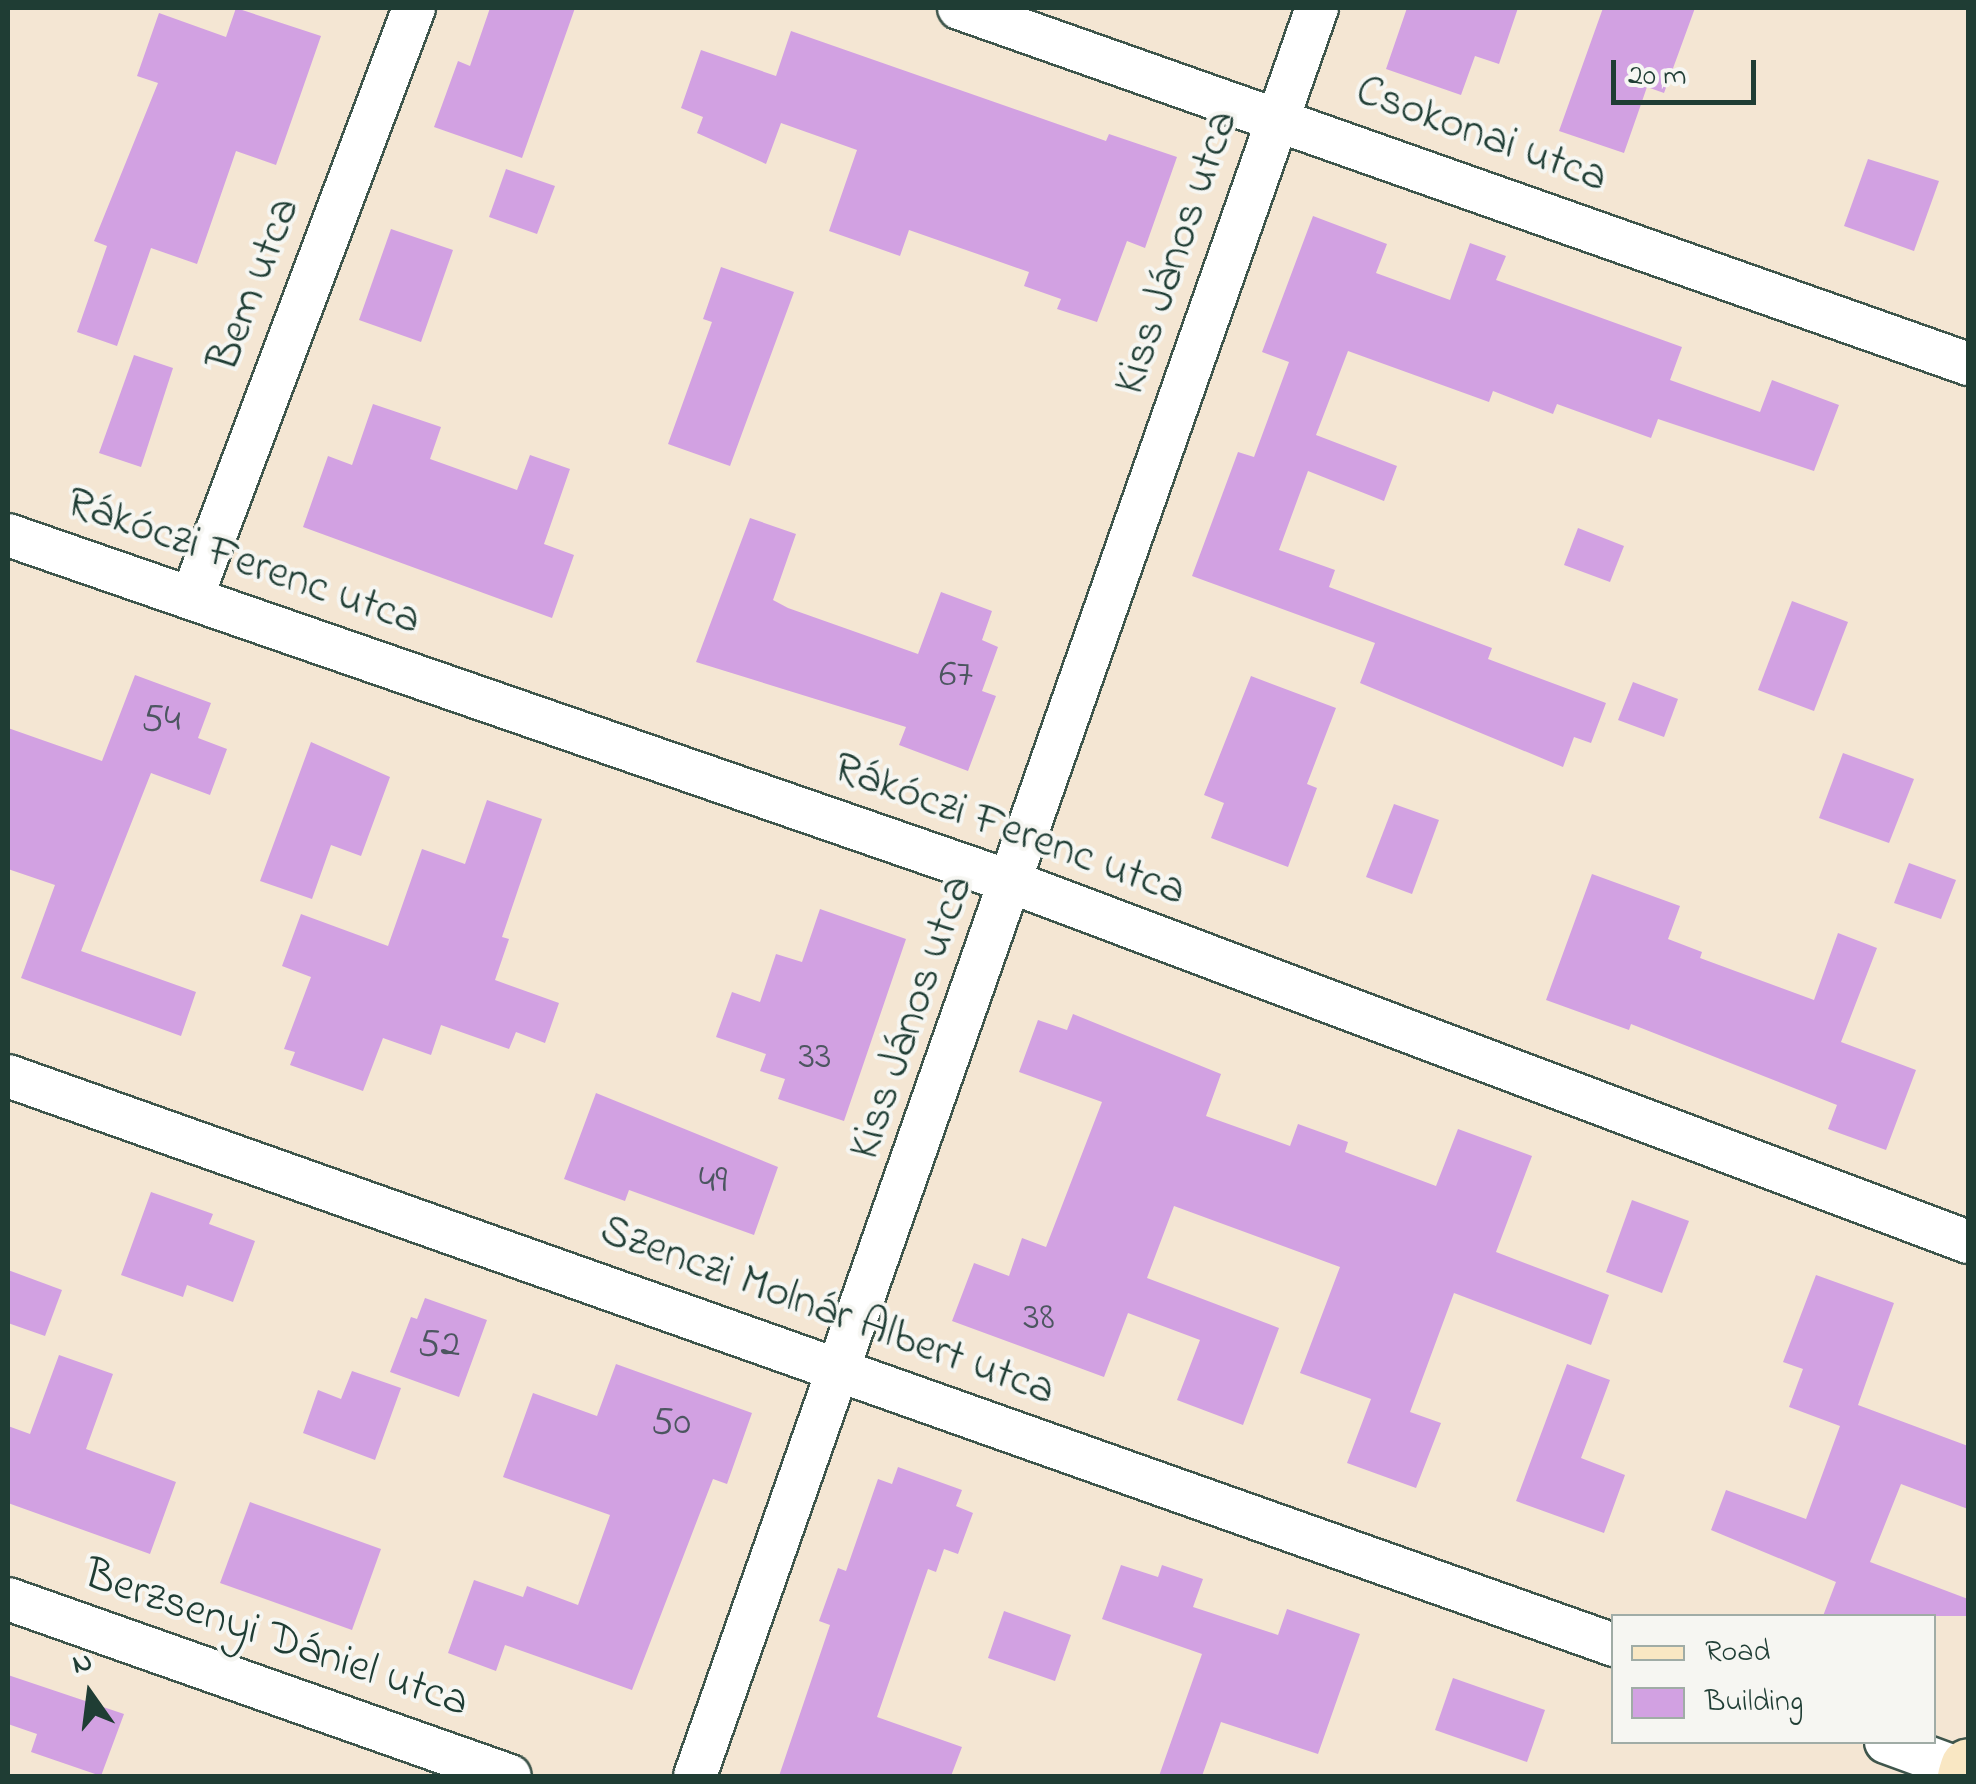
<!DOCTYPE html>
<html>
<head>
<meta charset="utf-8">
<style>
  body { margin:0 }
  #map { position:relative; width:1976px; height:1784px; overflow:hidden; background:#f4e6d3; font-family:"Indie Flower",sans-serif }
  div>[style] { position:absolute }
  .building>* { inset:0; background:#d2a1e2 }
  .roads { filter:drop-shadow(2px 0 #3f564c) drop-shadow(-2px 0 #3f564c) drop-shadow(0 2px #3f564c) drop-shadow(0 -2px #3f564c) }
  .street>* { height:42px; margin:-21px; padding:0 21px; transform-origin:21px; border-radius:21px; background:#fff }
  .secondary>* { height:55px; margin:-27.5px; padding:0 27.5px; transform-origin:27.5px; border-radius:27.5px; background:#f9e7c3 }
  span { translate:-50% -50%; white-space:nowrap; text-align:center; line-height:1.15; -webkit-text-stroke:8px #f6f6f2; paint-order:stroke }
  .number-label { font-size:40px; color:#4c5660 }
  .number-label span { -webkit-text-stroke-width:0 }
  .street-label { font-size:45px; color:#1f3d34 }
  .frame { position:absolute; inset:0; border:10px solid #1f3d34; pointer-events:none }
  .legend { position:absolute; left:1611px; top:1614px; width:325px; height:130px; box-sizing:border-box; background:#f6f6f2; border:2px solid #a0aca6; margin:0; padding:12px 18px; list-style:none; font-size:30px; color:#1f3d34 }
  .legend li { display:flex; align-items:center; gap:20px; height:50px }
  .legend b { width:50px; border:2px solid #a0aca6 }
  .north { position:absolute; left:40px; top:1644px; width:100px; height:100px; -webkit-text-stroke:8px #f6f6f2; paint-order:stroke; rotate:346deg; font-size:28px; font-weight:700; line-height:40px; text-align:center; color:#1f3d34 }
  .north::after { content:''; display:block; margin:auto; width:35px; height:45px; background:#1f3d34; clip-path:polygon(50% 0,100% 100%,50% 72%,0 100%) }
  .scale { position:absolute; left:1611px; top:60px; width:145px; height:45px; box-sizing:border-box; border:5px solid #1f3d34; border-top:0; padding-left:12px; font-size:30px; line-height:35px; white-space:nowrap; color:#1f3d34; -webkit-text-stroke:8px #f6f6f2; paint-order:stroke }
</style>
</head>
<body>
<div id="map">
  <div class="building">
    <div style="clip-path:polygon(236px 8px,321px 36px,276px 165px,236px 151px,197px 264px,151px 248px,117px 346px,77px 332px,107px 246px,94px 241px,158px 83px,137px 76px,159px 13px,226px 37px)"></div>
    <div style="clip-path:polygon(490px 8px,575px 8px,522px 158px,434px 127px,458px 61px,470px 66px)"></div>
    <div style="clip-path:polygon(1407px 8px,1518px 8px,1499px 64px,1475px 56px,1461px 95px,1386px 69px)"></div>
    <div style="clip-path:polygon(1603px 8px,1695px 8px,1664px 93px,1647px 87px,1624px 153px,1559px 131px)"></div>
    <div style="clip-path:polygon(791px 31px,1106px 141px,1109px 134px,1177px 157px,1145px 248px,1127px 241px,1097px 322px,1057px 309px,1061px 299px,1024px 286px,1029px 272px,909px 230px,900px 256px,829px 231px,857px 150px,781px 123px,766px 164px,697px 133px,703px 117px,681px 108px,701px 50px,776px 76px)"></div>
    <div style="clip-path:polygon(1868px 159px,1939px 181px,1914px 251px,1844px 226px)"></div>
    <div style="clip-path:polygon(506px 169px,555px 186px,537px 234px,489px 217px)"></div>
    <div style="clip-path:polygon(1313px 216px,1387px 244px,1376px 273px,1450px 300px,1470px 243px,1506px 256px,1496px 280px,1682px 347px,1670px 380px,1760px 412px,1772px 380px,1839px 405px,1814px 471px,1658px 419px,1651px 438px,1557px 404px,1553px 414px,1493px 391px,1489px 402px,1348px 351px,1316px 435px,1397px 466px,1384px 501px,1308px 471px,1279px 550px,1335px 570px,1329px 587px,1492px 648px,1488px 659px,1606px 703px,1591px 743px,1574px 737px,1563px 767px,1360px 683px,1375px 643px,1192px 576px,1238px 452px,1254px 457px,1289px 362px,1262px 352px)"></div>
    <div style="clip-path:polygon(391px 229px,453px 250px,421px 342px,359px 320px)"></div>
    <div style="clip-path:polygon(721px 267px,794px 292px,730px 466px,668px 444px,712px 322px,703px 319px)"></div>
    <div style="clip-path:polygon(134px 355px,173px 368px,141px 467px,99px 453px)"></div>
    <div style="clip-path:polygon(373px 404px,441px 427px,430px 459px,517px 490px,530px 455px,570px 469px,544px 544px,574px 555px,552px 618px,303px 527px,328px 456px,352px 465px)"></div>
    <div style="clip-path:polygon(750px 518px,796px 534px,773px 600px,788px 608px,918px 654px,941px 592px,992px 611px,982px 640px,998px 647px,982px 691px,996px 696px,968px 771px,899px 745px,906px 727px,696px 662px)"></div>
    <div style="clip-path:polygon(1578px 528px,1624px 546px,1610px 582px,1564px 565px)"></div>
    <div style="clip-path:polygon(1792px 601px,1848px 622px,1814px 711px,1758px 690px)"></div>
    <div style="clip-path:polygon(135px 675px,211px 703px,198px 738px,227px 749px,210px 795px,151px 773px,81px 951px,196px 992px,181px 1036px,21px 978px,55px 885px,8px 869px,8px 728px,102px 761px)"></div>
    <div style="clip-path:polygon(1251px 676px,1336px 708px,1307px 784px,1317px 788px,1288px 867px,1211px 838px,1224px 803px,1204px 795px)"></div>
    <div style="clip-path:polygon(1633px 682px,1678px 699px,1664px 737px,1618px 720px)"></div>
    <div style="clip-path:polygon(311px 742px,390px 777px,361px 856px,331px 845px,312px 899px,260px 881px)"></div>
    <div style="clip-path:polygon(1843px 753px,1914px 779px,1889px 843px,1819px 818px)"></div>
    <div style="clip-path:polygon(487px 800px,542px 819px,502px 937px,509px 939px,495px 980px,559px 1003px,545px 1043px,516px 1032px,509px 1049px,441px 1025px,431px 1055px,383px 1038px,363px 1091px,290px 1065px,295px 1052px,284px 1049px,311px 977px,282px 966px,301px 914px,388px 946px,422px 849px,465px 864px)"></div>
    <div style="clip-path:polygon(1394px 804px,1439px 820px,1412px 894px,1366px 877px)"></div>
    <div style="clip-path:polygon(1909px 863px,1956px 880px,1941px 919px,1894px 903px)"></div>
    <div style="clip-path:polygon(1592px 874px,1680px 906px,1668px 939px,1702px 952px,1700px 958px,1814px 1000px,1838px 933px,1877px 948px,1841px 1042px,1916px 1070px,1886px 1150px,1828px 1129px,1837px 1105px,1631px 1024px,1629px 1030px,1546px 1000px)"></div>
    <div style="clip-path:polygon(820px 909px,906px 939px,844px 1121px,778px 1099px,785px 1079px,760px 1071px,766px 1054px,716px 1037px,732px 992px,760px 1002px,776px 954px,802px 962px)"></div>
    <div style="clip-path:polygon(1073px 1014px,1221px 1074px,1206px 1116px,1290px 1146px,1298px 1124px,1348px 1142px,1345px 1152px,1436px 1186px,1458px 1129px,1532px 1156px,1496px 1252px,1609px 1295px,1591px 1345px,1454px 1293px,1410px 1412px,1441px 1423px,1416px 1488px,1347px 1463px,1371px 1399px,1300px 1373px,1340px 1267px,1174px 1206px,1147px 1278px,1279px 1328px,1243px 1425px,1177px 1400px,1200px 1340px,1128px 1313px,1104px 1377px,952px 1321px,974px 1263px,1009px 1276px,1022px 1238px,1046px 1247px,1102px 1102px,1019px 1072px,1038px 1020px,1067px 1030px)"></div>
    <div style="clip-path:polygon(596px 1093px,778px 1167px,754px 1235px,629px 1190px,625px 1201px,564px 1179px)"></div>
    <div style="clip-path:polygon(151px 1192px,213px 1214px,209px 1224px,255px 1241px,233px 1302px,187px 1285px,183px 1297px,121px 1275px)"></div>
    <div style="clip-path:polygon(1632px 1200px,1689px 1221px,1662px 1293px,1606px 1272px)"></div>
    <div style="clip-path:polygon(8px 1270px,62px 1290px,45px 1336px,8px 1323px)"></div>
    <div style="clip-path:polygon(1816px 1275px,1894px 1303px,1858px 1405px,1968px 1446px,1968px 1509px,1901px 1484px,1870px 1562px,1968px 1599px,1968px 1616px,1823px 1616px,1836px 1582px,1711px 1530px,1726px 1490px,1806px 1519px,1840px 1426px,1789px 1407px,1803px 1369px,1783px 1362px)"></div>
    <div style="clip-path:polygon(425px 1298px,487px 1320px,459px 1397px,390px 1372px,411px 1317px,417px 1319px)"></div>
    <div style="clip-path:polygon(59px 1355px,113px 1374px,86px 1449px,176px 1482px,150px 1554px,8px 1503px,8px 1426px,30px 1434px)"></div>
    <div style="clip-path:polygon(616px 1364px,752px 1413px,727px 1484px,713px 1479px,632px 1690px,505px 1645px,496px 1671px,448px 1653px,474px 1580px,523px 1597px,527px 1586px,578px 1605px,610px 1515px,503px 1477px,533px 1393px,597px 1416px)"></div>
    <div style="clip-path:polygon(1567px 1364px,1610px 1380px,1581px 1458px,1625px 1475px,1604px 1533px,1516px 1501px)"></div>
    <div style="clip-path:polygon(352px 1371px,401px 1388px,375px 1460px,303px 1433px,318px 1390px,341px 1399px)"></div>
    <div style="clip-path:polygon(898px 1467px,962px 1490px,956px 1506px,973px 1513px,958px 1554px,944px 1549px,936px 1572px,928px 1569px,877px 1717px,962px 1747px,951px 1776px,779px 1776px,830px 1625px,819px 1621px,838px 1568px,846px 1571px,878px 1479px,892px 1484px)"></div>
    <div style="clip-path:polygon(250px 1502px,381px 1549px,352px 1630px,220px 1583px)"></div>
    <div style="clip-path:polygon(1121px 1565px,1158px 1577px,1162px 1565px,1203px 1579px,1193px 1607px,1278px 1635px,1287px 1609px,1360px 1634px,1318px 1754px,1221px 1722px,1202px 1776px,1159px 1776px,1202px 1654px,1102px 1619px)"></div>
    <div style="clip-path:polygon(1004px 1611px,1071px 1635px,1055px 1681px,988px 1658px)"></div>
    <div style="clip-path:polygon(8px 1675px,124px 1714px,101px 1776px,31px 1752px,37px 1734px,8px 1724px)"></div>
    <div style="clip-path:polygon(1453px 1678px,1545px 1710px,1527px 1762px,1435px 1730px)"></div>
  </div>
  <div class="roads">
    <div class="street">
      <div style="left:959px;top:8px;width:1070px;rotate:19.43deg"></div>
      <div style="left:8px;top:535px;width:1064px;rotate:19.08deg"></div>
      <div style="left:1014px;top:883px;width:1019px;rotate:20.62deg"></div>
      <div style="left:192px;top:597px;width:629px;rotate:-69.35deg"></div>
      <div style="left:8px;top:1076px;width:1704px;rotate:19.51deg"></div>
      <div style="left:8px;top:1599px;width:532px;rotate:19.42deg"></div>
      <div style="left:1886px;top:1742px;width:87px;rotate:20.1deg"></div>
      <div style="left:695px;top:1776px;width:1874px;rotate:-70.62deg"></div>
    </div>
    <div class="secondary">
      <div style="left:1965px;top:1776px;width:10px;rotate:-73deg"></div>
    </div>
  </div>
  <div class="number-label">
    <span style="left:956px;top:676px">67</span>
    <span style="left:161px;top:721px">54</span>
    <span style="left:815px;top:1058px">33</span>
    <span style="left:713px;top:1182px">49</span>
    <span style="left:1039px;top:1319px">38</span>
    <span style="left:439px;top:1346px">52</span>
    <span style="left:671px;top:1424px">50</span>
  </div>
  <div class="street-label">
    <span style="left:1481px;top:136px;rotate:20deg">Csokonai utca</span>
    <span style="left:1178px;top:253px;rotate:-71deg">Kiss János utca</span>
    <span style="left:256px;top:285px;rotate:-69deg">Bem utca</span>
    <span style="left:243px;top:563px;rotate:19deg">Rákóczi Ferenc utca</span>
    <span style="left:1009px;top:831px;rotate:20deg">Rákóczi Ferenc utca</span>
    <span style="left:913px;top:1018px;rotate:-71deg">Kiss János utca</span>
    <span style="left:827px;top:1312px;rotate:20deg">Szenczi Molnár Albert utca</span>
    <span style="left:276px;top:1640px;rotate:19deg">Berzsenyi Dániel utca</span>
  </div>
  <div class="frame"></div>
  <ul class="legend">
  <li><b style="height:12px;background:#f9e7c3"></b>Road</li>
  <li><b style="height:28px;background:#d2a1e2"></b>Building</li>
  </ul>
  <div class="north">N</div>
  <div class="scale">20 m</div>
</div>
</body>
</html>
